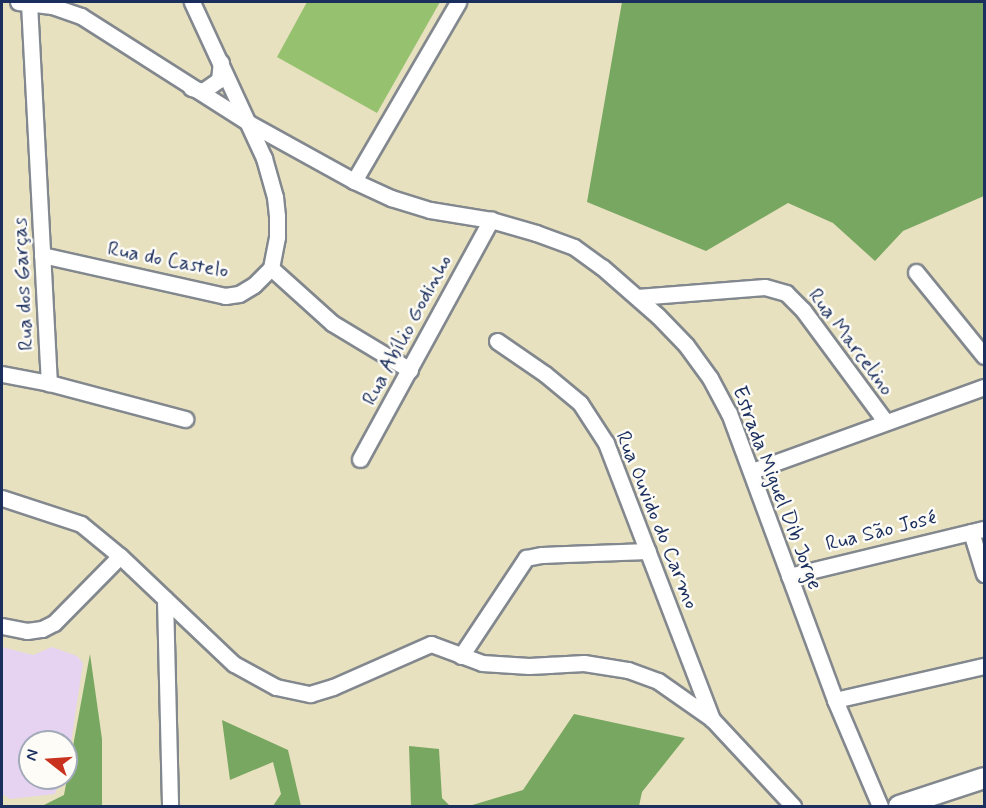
<!DOCTYPE html>
<html>
<head>
<meta charset="utf-8">
<style>
  body { margin:0 }
  #map { position:relative; width:986px; height:808px; overflow:hidden; background:#e8e1bf; font-family:Mynerve,sans-serif }
  div>[style] { position:absolute }
  .built>* { inset:0; background:#e5d3f1 }
  .green>* { inset:0; background:#96c16f }
  .forest>* { inset:0; background:#78a762 }
  .roads { filter:drop-shadow(2px 0 #82888e) drop-shadow(-2px 0 #82888e) drop-shadow(0 2px #82888e) drop-shadow(0 -2px #82888e) }
  .minor>* { height:15px; margin:-7.5px; padding:0 7.5px; transform-origin:7.5px; border-radius:7.5px; background:#fff }
  .tertiary>* { height:20px; margin:-10px; padding:0 10px; transform-origin:10px; border-radius:10px; background:#fff }
  span { translate:-50% -50%; white-space:nowrap; text-align:center; line-height:1.15; -webkit-text-stroke:5px #fdfcf7; paint-order:stroke }
  .street-label { font-size:21px; color:#1b2f5e }
  .frame { position:absolute; inset:0; border:3px solid #1b2f5e; pointer-events:none }
  .north { position:absolute; left:18px; top:730px; width:60px; height:60px; box-sizing:border-box; background:#fdfcf7; border:2px solid #a3aaba; border-radius:50%; rotate:287deg; font-size:16px; font-weight:700; line-height:24px; text-align:center; color:#1b2f5e }
  .north::after { content:''; display:block; margin:auto; width:21px; height:27px; background:#c8321e; clip-path:polygon(50% 0,100% 100%,50% 72%,0 100%) }
</style>
</head>
<body>
<div id="map">
  <div class="built">
    <div style="clip-path:polygon(2px 647px,33px 655px,52px 647px,77px 656px,83px 663px,71px 743px,66px 761px,66px 742px,30px 742px,30px 778px,61px 778px,55px 794px,10px 799px,2px 794px)"></div>
  </div>
  <div class="green">
    <div style="clip-path:polygon(307px 2px,440px 2px,377px 113px,277px 57px)"></div>
  </div>
  <div class="forest">
    <div style="clip-path:polygon(622px 2px,984px 2px,984px 196px,903px 231px,875px 261px,833px 223px,788px 203px,706px 251px,587px 202px)"></div>
    <div style="clip-path:polygon(90px 654px,102px 739px,102px 806px,42px 806px,64px 795px)"></div>
    <div style="clip-path:polygon(574px 714px,685px 738px,642px 792px,639px 806px,469px 806px,523px 790px)"></div>
    <div style="clip-path:polygon(222px 720px,288px 750px,301px 806px,273px 806px,281px 794px,273px 762px,230px 780px)"></div>
    <div style="clip-path:polygon(409px 746px,439px 749px,442px 798px,450px 806px,411px 806px)"></div>
  </div>
  <div class="roads">
    <div class="minor">
      <div style="left:18px;top:2px;width:34px;rotate:7deg"></div>
      <div style="left:52px;top:6px;width:31px;rotate:19deg"></div>
      <div style="left:81px;top:16px;width:199px;rotate:32.5deg"></div>
      <div style="left:249px;top:123px;width:120px;rotate:28.9deg"></div>
      <div style="left:354px;top:181px;width:41px;rotate:24.7deg"></div>
      <div style="left:391px;top:198px;width:41px;rotate:17.1deg"></div>
      <div style="left:430px;top:210px;width:62px;rotate:9.3deg"></div>
      <div style="left:491px;top:220px;width:47px;rotate:16.1deg"></div>
      <div style="left:536px;top:233px;width:40px;rotate:20.2deg"></div>
      <div style="left:574px;top:247px;width:34px;rotate:36deg"></div>
      <div style="left:602px;top:267px;width:74px;rotate:41.2deg"></div>
      <div style="left:658px;top:316px;width:40px;rotate:46deg"></div>
      <div style="left:686px;top:345px;width:41px;rotate:54deg"></div>
      <div style="left:710px;top:378px;width:40px;rotate:62deg"></div>
      <div style="left:729px;top:413px;width:306px;rotate:69.7deg"></div>
      <div style="left:835px;top:700px;width:115px;rotate:67deg"></div>
      <div style="left:29px;top:3px;width:381px;rotate:87deg"></div>
      <div style="left:191px;top:88px;width:12px;rotate:14deg"></div>
      <div style="left:203px;top:91px;width:19px;rotate:-35deg"></div>
      <div style="left:219px;top:80px;width:18px;rotate:-84deg"></div>
      <div style="left:354px;top:181px;width:207px;rotate:-59.8deg"></div>
      <div style="left:42px;top:255px;width:188px;rotate:12.6deg"></div>
      <div style="left:225px;top:296px;width:14px;rotate:-8deg"></div>
      <div style="left:239px;top:294px;width:17px;rotate:-31deg"></div>
      <div style="left:254px;top:285px;width:24px;rotate:-45deg"></div>
      <div style="left:271px;top:268px;width:32px;rotate:-79deg"></div>
      <div style="left:277px;top:237px;width:21px;rotate:-90deg"></div>
      <div style="left:277px;top:216px;width:19px;rotate:-96deg"></div>
      <div style="left:275px;top:197px;width:41px;rotate:-105.8deg"></div>
      <div style="left:264px;top:158px;width:172px;rotate:-114.8deg"></div>
      <div style="left:271px;top:268px;width:82px;rotate:42deg"></div>
      <div style="left:332px;top:323px;width:91px;rotate:31.1deg"></div>
      <div style="left:916px;top:272px;width:108px;rotate:51deg"></div>
      <div style="left:637px;top:297px;width:128px;rotate:-4.5deg"></div>
      <div style="left:765px;top:287px;width:22px;rotate:16deg"></div>
      <div style="left:786px;top:293px;width:24px;rotate:45deg"></div>
      <div style="left:803px;top:310px;width:138px;rotate:53.5deg"></div>
      <div style="left:497px;top:341px;width:58px;rotate:34.5deg"></div>
      <div style="left:545px;top:374px;width:45px;rotate:39.6deg"></div>
      <div style="left:580px;top:403px;width:48px;rotate:57deg"></div>
      <div style="left:606px;top:443px;width:296px;rotate:69deg"></div>
      <div style="left:2px;top:374px;width:48px;rotate:10.8deg"></div>
      <div style="left:49px;top:383px;width:141px;rotate:14.8deg"></div>
      <div style="left:360px;top:459px;width:273px;rotate:-61.3deg"></div>
      <div style="left:752px;top:471px;width:247px;rotate:-19.9deg"></div>
      <div style="left:2px;top:498px;width:83px;rotate:18.2deg"></div>
      <div style="left:81px;top:524px;width:50px;rotate:39.4deg"></div>
      <div style="left:120px;top:556px;width:157px;rotate:43.5deg"></div>
      <div style="left:234px;top:664px;width:48px;rotate:28.7deg"></div>
      <div style="left:276px;top:687px;width:35px;rotate:12deg"></div>
      <div style="left:310px;top:694px;width:24px;rotate:-17deg"></div>
      <div style="left:333px;top:687px;width:107px;rotate:-23.7deg"></div>
      <div style="left:431px;top:644px;width:54px;rotate:20.4deg"></div>
      <div style="left:482px;top:663px;width:47px;rotate:3.7deg"></div>
      <div style="left:529px;top:666px;width:55px;rotate:-3.1deg"></div>
      <div style="left:584px;top:663px;width:45px;rotate:9deg"></div>
      <div style="left:628px;top:670px;width:32px;rotate:20deg"></div>
      <div style="left:658px;top:681px;width:66px;rotate:35.1deg"></div>
      <div style="left:712px;top:719px;width:119px;rotate:47deg"></div>
      <div style="left:971px;top:532px;width:44px;rotate:72.8deg"></div>
      <div style="left:789px;top:576px;width:201px;rotate:-13.6deg"></div>
      <div style="left:165px;top:599px;width:207px;rotate:88.6deg"></div>
      <div style="left:2px;top:626px;width:25px;rotate:11deg"></div>
      <div style="left:27px;top:631px;width:15px;rotate:-8deg"></div>
      <div style="left:42px;top:629px;width:13px;rotate:-27deg"></div>
      <div style="left:54px;top:623px;width:94px;rotate:-45.4deg"></div>
      <div style="left:461px;top:656px;width:118px;rotate:-56.4deg"></div>
      <div style="left:526px;top:558px;width:16px;rotate:-11deg"></div>
      <div style="left:542px;top:555px;width:106px;rotate:-2.2deg"></div>
      <div style="left:835px;top:700px;width:153px;rotate:-12.9deg"></div>
    </div>
    <div class="tertiary">
      <div style="left:899px;top:806px;width:89px;rotate:-18.2deg"></div>
    </div>
  </div>
  <div class="street-label">
    <span style="left:168px;top:260px;rotate:11deg">Rua do Castelo</span>
    <span style="left:23px;top:284px;rotate:-93deg">Rua dos Garças</span>
    <span style="left:407px;top:330px;rotate:-62deg">Rua Abílio Godinho</span>
    <span style="left:851px;top:342px;rotate:53deg">Rua Marcelino</span>
    <span style="left:777px;top:488px;rotate:69deg">Estrada Miguel Dib Jorge</span>
    <span style="left:657px;top:520px;rotate:68deg">Rua Ouvido do Carmo</span>
    <span style="left:881px;top:531px;rotate:-14deg">Rua São José</span>
  </div>
  <div class="frame"></div>
  <div class="north">N</div>
</div>
</body>
</html>
